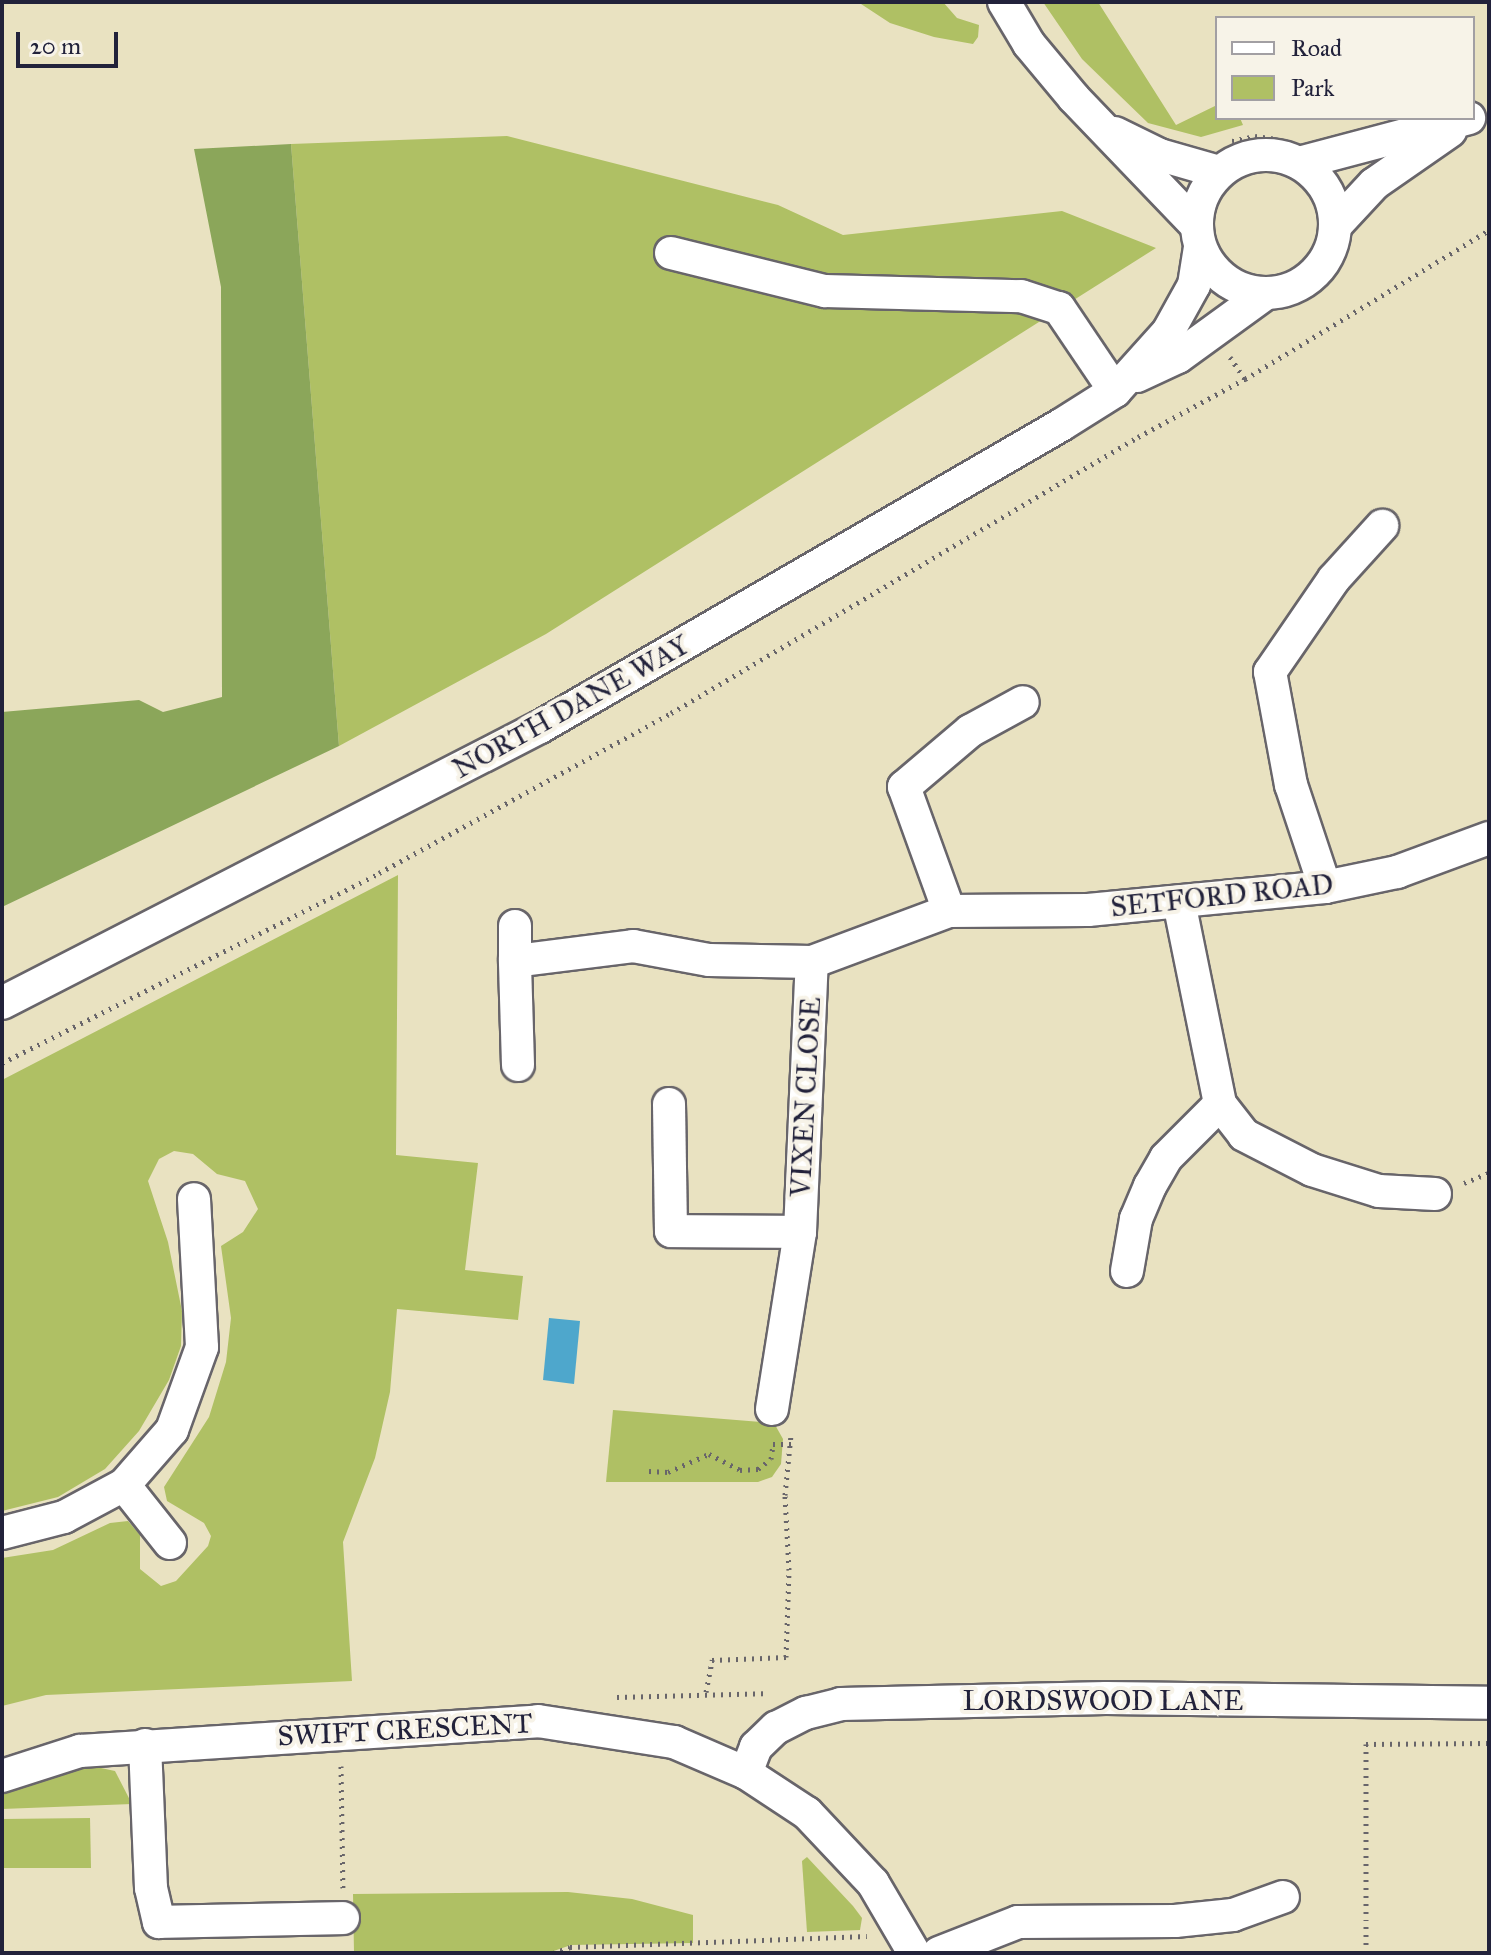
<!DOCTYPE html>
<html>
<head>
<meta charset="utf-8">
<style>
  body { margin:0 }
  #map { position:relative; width:1491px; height:1955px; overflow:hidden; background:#e9e2c1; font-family:"IM FELL Great Primer",serif }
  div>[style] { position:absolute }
  .green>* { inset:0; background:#afc064 }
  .forest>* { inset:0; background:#8ba65a }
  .water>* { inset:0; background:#4ea7cc }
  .path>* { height:5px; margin-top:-2.5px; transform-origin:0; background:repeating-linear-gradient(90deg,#68656a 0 2px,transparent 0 8px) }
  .roads { filter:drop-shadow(2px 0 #68656a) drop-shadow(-2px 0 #68656a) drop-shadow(0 2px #68656a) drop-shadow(0 -2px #68656a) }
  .minor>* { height:32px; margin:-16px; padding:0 16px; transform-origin:16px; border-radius:16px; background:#fff }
  .minor>.ring { margin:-16px; padding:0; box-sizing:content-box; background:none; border:32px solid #fff; border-radius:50% }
  span { translate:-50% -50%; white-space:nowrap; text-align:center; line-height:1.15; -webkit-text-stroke:8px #f7f3e8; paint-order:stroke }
  .street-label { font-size:28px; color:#22223b }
  .frame { position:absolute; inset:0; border:4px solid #22223b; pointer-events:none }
  .legend { position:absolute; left:1215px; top:16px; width:260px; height:104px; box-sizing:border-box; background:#f7f3e8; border:2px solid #a29fa3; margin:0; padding:10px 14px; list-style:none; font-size:24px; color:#22223b }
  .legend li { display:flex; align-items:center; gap:16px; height:40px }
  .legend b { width:40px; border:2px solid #a29fa3 }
  .scale { position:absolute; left:16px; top:32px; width:102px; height:36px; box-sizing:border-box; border:4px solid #22223b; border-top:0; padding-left:10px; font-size:24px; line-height:28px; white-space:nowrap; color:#22223b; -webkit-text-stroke:6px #f7f3e8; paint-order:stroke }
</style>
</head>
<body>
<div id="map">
  <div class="green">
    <div style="clip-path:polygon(858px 2px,943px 2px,957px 18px,979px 25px,978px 37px,973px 44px,934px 37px,890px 23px)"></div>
    <div style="clip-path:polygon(1043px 2px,1098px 2px,1176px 125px,1217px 105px,1217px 118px,1240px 118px,1243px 125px,1201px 137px,1148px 123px,1082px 59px)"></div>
    <div style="clip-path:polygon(507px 136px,778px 205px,843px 235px,1062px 211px,1156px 248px,546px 634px,339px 746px,291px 144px)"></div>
    <div style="clip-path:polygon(398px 875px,396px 1155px,478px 1163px,465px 1270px,523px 1276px,518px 1320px,397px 1309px,390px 1392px,375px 1458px,343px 1542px,352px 1681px,46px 1695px,2px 1706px,2px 1558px,53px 1550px,110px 1523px,128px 1521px,140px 1535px,140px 1569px,161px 1586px,176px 1581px,208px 1546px,211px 1536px,204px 1523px,167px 1501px,164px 1487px,209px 1417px,226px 1362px,231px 1318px,221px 1246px,243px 1232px,258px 1209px,245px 1181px,217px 1174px,193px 1154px,174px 1151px,159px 1159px,148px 1181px,168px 1242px,182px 1311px,181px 1346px,169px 1380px,139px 1431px,105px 1469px,58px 1497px,2px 1511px,2px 1080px)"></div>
    <div style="clip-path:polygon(613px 1410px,774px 1423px,783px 1439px,781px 1464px,772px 1477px,758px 1482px,606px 1482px)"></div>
    <div style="clip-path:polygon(82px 1764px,115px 1771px,132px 1804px,2px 1809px,2px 1786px)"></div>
    <div style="clip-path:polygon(90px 1818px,91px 1868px,2px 1868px,2px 1819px)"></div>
    <div style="clip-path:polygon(807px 1857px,853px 1906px,862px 1918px,860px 1930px,807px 1932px,802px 1861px)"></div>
    <div style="clip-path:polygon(568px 1892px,632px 1899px,693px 1915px,693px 1943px,571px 1945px,548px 1953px,354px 1953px,353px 1894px)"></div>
  </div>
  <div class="forest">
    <div style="clip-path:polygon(291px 144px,339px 746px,2px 907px,2px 712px,139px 700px,163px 712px,222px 697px,221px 287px,194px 149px)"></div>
  </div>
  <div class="water">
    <div style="clip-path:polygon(549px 1318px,580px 1321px,574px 1384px,543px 1380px)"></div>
  </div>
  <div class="path">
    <div style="left:1232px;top:141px;width:24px;rotate:-12deg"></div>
    <div style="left:1255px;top:136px;width:22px;rotate:8deg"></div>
    <div style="left:1230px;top:357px;width:27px;rotate:56deg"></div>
    <div style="left:2px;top:1063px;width:422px;rotate:-26.7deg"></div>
    <div style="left:379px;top:873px;width:333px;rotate:-28.7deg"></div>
    <div style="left:671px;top:713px;width:542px;rotate:-30.58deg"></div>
    <div style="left:1138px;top:437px;width:122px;rotate:-28.5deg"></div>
    <div style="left:1245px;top:379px;width:286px;rotate:-31.4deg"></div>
    <div style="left:1464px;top:1183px;width:27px;rotate:-22deg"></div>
    <div style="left:649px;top:1471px;width:19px;rotate:3deg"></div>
    <div style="left:668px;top:1472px;width:45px;rotate:-23.7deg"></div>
    <div style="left:709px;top:1454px;width:35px;rotate:27deg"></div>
    <div style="left:740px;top:1470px;width:18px;rotate:-3deg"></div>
    <div style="left:758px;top:1469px;width:16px;rotate:-38deg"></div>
    <div style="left:771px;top:1459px;width:15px;rotate:-82deg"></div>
    <div style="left:773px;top:1444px;width:19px"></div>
    <div style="left:706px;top:1692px;width:33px;rotate:-79deg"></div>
    <div style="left:712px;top:1660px;width:74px;rotate:-2.3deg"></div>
    <div style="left:786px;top:1657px;width:87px;rotate:-88deg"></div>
    <div style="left:789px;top:1570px;width:75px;rotate:-93.1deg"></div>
    <div style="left:785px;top:1495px;width:60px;rotate:-84.3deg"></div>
    <div style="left:617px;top:1697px;width:150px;rotate:-1.5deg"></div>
    <div style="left:341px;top:1766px;width:122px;rotate:89.1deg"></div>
    <div style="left:553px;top:1953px;width:18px;rotate:-19deg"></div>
    <div style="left:570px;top:1947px;width:297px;rotate:-2.1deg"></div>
    <div style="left:1366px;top:1953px;width:209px;rotate:-90deg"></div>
    <div style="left:1366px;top:1744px;width:123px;rotate:-0.5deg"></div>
  </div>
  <div class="roads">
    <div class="minor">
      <div style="left:1004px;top:2px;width:49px;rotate:59.2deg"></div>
      <div style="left:1029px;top:44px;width:70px;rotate:50.2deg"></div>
      <div style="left:1074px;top:98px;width:176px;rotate:46.2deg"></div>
      <div style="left:1115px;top:133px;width:50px;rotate:26.1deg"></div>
      <div style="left:1160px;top:155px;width:61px;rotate:16.1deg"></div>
      <div class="ring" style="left:1197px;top:155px;width:106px;height:106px"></div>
      <div style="left:1299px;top:163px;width:176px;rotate:-14.8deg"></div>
      <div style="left:1335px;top:226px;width:57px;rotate:-47.1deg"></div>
      <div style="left:1374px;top:184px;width:93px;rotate:-34.9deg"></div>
      <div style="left:671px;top:253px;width:159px;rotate:13.9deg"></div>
      <div style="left:825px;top:291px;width:196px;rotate:1.5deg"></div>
      <div style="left:1021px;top:296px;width:40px;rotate:18deg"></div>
      <div style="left:1059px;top:308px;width:100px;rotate:56deg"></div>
      <div style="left:1137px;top:376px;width:45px;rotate:-24.9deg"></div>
      <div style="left:1178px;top:357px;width:109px;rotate:-36deg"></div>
      <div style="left:1325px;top:887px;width:108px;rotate:-108.4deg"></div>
      <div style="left:1291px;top:785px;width:115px;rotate:-100.5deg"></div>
      <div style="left:1270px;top:672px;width:113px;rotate:-55.5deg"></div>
      <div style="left:1334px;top:579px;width:72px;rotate:-47.8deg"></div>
      <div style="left:1179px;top:902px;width:206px;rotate:78.5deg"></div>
      <div style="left:1220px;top:1104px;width:39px;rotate:52deg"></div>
      <div style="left:1244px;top:1135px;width:76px;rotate:27.2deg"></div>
      <div style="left:1312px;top:1170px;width:70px;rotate:17.4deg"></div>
      <div style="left:1379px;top:1191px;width:56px;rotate:3.1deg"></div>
      <div style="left:949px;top:911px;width:132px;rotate:-109.9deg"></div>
      <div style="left:904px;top:787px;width:87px;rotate:-40.3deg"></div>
      <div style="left:970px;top:731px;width:60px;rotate:-28.7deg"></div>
      <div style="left:515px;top:961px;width:35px;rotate:-90deg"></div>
      <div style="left:2px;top:1003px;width:605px;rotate:-27.16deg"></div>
      <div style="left:540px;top:727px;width:602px;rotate:-30.1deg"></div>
      <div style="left:1061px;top:425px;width:64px;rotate:-32.2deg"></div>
      <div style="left:1115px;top:391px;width:79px;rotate:-48.1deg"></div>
      <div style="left:1168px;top:332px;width:54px;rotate:-61deg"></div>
      <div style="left:1194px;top:285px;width:38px;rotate:-81deg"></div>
      <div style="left:518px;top:1065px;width:104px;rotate:-91.7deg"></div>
      <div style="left:515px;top:961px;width:119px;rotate:-7.2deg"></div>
      <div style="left:633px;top:946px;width:77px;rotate:10.4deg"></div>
      <div style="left:709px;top:960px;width:103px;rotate:1.1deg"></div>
      <div style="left:812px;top:962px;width:146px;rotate:-20.4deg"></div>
      <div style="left:949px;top:911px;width:139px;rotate:-0.4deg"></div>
      <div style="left:1088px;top:910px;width:238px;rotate:-5.5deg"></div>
      <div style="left:1325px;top:887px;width:74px;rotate:-11.8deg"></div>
      <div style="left:1397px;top:872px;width:98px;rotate:-20.3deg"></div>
      <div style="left:669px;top:1104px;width:127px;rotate:89.1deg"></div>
      <div style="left:671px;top:1231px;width:129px;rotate:0.4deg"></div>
      <div style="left:1127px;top:1271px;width:53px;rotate:-80.2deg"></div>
      <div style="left:1136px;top:1219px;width:36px;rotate:-67deg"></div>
      <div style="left:1150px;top:1186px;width:32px;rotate:-60deg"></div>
      <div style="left:1166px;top:1158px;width:76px;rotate:-45deg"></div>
      <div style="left:772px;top:1409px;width:179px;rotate:-81deg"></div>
      <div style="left:800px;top:1232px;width:270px;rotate:-87.5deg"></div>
      <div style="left:124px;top:1485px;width:74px;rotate:51.6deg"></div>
      <div style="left:2px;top:1533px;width:64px;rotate:-14.5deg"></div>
      <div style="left:64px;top:1517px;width:68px;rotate:-28.1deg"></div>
      <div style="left:124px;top:1485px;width:73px;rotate:-48.9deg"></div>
      <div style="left:172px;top:1430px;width:88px;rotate:-70.1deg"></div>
      <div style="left:202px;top:1347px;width:148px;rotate:-93.1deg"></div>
      <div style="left:145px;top:1745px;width:143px;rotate:87.6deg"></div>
      <div style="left:151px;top:1888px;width:35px;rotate:77deg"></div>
      <div style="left:159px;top:1922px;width:184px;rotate:-1.2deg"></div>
      <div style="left:746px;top:1773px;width:28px;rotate:-69deg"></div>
      <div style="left:756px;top:1747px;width:28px;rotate:-44deg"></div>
      <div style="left:776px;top:1728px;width:34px;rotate:-27deg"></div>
      <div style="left:806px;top:1713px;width:36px;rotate:-14deg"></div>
      <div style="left:841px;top:1704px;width:265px;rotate:-1.3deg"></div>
      <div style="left:1106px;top:1698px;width:383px;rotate:0.7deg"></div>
      <div style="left:2px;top:1776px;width:82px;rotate:-17.8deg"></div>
      <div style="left:80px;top:1751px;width:459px;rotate:-3.7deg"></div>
      <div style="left:538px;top:1721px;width:138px;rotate:8.8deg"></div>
      <div style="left:674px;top:1742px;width:78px;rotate:23.3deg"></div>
      <div style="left:746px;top:1773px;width:73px;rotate:33.3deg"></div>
      <div style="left:807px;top:1813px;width:96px;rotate:46.7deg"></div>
      <div style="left:873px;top:1883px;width:81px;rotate:59.6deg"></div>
      <div style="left:939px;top:1953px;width:85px;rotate:-21.4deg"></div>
      <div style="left:1018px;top:1922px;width:157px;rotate:-0.4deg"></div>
      <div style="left:1175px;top:1921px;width:58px;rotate:-5.9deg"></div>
      <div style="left:1233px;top:1915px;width:53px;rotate:-19.8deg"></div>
    </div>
  </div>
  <div class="street-label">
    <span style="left:571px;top:707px;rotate:-29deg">NORTH DANE WAY</span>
    <span style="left:1222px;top:896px;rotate:-6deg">SETFORD ROAD</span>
    <span style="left:806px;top:1097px;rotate:-87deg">VIXEN CLOSE</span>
    <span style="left:1103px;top:1701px">LORDSWOOD LANE</span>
    <span style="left:405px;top:1730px;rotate:-3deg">SWIFT CRESCENT</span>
  </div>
  <div class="frame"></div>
  <ul class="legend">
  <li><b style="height:10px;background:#fff"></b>Road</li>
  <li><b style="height:22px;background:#afc064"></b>Park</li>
  </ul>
  <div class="scale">20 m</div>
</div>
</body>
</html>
